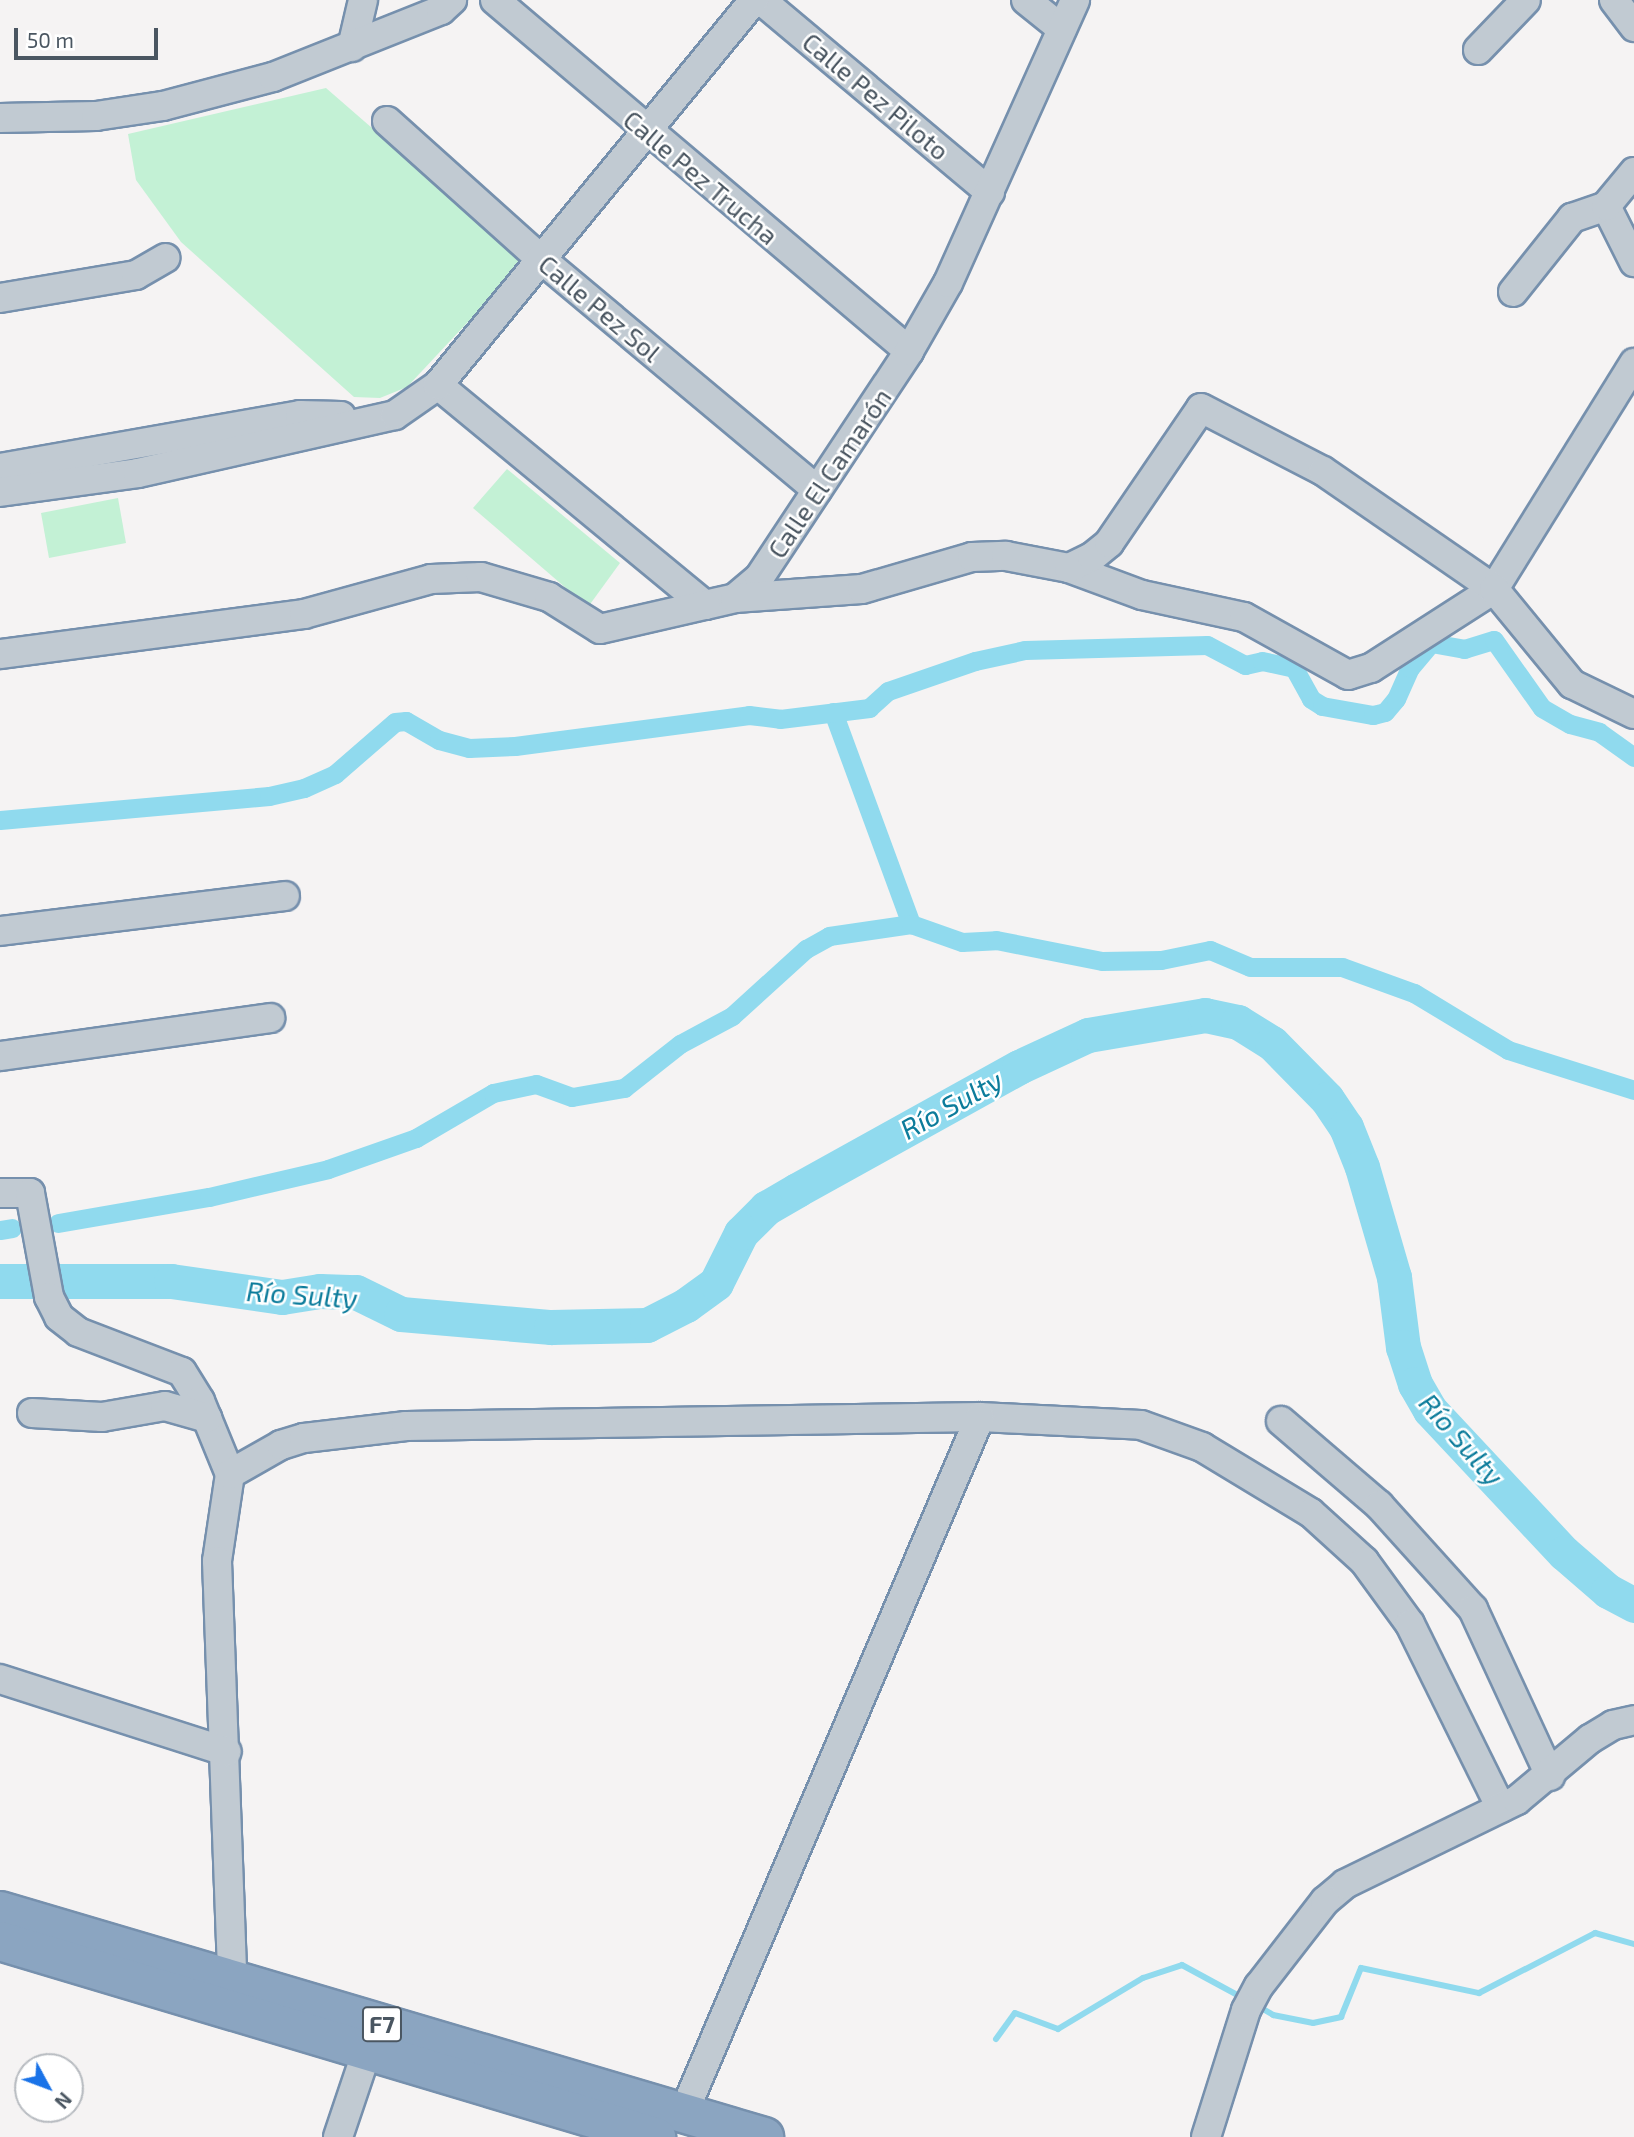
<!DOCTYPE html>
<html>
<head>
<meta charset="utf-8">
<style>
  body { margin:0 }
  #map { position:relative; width:1634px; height:2137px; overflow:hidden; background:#f5f3f3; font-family:"Exo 2",sans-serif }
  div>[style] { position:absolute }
  .green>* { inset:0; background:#c3f1d5 }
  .stream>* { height:6px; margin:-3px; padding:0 3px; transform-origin:3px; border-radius:3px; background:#90daee }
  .canal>* { height:19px; margin:-9.5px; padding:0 9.5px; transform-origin:9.5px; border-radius:9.5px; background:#90daee }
  .river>* { height:35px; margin:-17.5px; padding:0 17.5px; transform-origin:17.5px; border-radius:17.5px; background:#90daee }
  .roads { filter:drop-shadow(2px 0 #7690ad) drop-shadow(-2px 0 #7690ad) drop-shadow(0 2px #7690ad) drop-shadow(0 -2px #7690ad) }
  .minor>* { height:28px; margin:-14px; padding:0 14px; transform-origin:14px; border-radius:14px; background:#c1cad2 }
  .highway>* { height:38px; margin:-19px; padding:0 19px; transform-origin:19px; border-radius:19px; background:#8ba5c1 }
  span { translate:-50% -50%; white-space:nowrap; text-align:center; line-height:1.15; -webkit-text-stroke:5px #fff; paint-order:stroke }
  .shield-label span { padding:2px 5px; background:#fff; border:2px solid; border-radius:5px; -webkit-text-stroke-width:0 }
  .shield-label { font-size:24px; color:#4a5661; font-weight:700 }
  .street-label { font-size:26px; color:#4a5661 }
  .water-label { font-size:28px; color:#0c7c9b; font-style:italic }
  .north { position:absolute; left:14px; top:2053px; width:70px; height:70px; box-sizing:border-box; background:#fff; border:2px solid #b7bbc0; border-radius:50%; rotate:131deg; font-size:19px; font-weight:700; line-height:28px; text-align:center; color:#4a5661 }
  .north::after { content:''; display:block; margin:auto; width:24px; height:32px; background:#1a73e8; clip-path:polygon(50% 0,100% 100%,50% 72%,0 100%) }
  .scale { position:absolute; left:14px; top:28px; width:144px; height:32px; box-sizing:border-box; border:4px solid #4a5661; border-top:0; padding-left:9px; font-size:21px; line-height:24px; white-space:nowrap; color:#4a5661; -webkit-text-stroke:5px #fff; paint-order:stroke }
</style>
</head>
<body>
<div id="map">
  <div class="green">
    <div style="clip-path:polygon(326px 88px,525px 261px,407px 387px,380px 398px,354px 397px,181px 242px,136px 180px,128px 134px)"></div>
    <div style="clip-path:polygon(507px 469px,620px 563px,588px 607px,473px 508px)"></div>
    <div style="clip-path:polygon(118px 498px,126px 543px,49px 558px,41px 513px)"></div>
  </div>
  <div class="stream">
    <div style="left:1256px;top:2005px;width:20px;rotate:30deg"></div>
    <div style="left:1273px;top:2015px;width:41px;rotate:11.3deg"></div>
    <div style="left:1313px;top:2023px;width:29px;rotate:-12deg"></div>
    <div style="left:1341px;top:2017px;width:53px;rotate:-67.8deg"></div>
    <div style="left:1361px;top:1968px;width:121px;rotate:12deg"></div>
    <div style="left:1479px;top:1993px;width:131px;rotate:-27.3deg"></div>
    <div style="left:1595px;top:1933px;width:41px;rotate:15.8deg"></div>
    <div style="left:996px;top:2039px;width:32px;rotate:-54deg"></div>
    <div style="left:1015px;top:2013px;width:46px;rotate:20.4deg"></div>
    <div style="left:1058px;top:2029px;width:99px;rotate:-31deg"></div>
    <div style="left:1143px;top:1978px;width:41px;rotate:-18.4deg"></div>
    <div style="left:1182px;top:1965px;width:69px;rotate:28.4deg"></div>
  </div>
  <div class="canal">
    <div style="left:833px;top:712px;width:226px;rotate:69.8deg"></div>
    <div style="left:0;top:820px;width:270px;rotate:-5.1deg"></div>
    <div style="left:269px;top:796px;width:36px;rotate:-13deg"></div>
    <div style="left:304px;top:788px;width:34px;rotate:-24deg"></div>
    <div style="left:335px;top:774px;width:79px;rotate:-40.9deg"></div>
    <div style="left:395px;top:722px;width:11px;rotate:-5deg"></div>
    <div style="left:406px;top:721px;width:38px;rotate:30deg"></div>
    <div style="left:439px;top:740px;width:31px;rotate:15deg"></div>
    <div style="left:469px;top:748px;width:46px;rotate:-2.5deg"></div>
    <div style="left:515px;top:746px;width:236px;rotate:-7.5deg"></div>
    <div style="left:749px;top:715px;width:31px;rotate:7deg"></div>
    <div style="left:780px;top:719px;width:90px;rotate:-7deg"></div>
    <div style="left:869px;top:708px;width:25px;rotate:-42deg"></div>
    <div style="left:888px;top:691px;width:92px;rotate:-19deg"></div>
    <div style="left:975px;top:661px;width:51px;rotate:-12.4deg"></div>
    <div style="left:1025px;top:650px;width:182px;rotate:-1.6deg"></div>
    <div style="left:1207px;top:645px;width:43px;rotate:27.8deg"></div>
    <div style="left:1245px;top:665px;width:17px;rotate:-13deg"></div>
    <div style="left:1262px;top:661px;width:33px;rotate:12deg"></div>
    <div style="left:1294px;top:668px;width:35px;rotate:61deg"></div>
    <div style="left:1311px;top:699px;width:13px;rotate:32deg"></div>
    <div style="left:1322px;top:706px;width:52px;rotate:10deg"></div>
    <div style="left:1373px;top:715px;width:12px;rotate:-14deg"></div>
    <div style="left:1385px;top:712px;width:17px;rotate:-50deg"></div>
    <div style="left:1396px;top:699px;width:34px;rotate:-66deg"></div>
    <div style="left:1410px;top:668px;width:33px;rotate:-50deg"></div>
    <div style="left:1431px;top:643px;width:34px;rotate:10deg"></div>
    <div style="left:1464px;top:649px;width:31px;rotate:-17deg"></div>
    <div style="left:1494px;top:640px;width:83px;rotate:54.8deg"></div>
    <div style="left:1542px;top:708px;width:32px;rotate:30deg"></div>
    <div style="left:1570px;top:724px;width:30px;rotate:15deg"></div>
    <div style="left:1599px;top:732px;width:43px;rotate:35.5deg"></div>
    <div style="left:58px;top:1223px;width:153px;rotate:-9.8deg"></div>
    <div style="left:209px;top:1197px;width:122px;rotate:-13.2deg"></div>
    <div style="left:328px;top:1169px;width:93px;rotate:-19.4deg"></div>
    <div style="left:416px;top:1138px;width:89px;rotate:-30.3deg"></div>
    <div style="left:493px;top:1093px;width:44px;rotate:-11.8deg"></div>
    <div style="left:536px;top:1084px;width:38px;rotate:20deg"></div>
    <div style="left:572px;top:1097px;width:53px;rotate:-9.8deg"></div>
    <div style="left:624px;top:1088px;width:71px;rotate:-38.2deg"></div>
    <div style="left:680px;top:1044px;width:59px;rotate:-28.3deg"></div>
    <div style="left:732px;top:1016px;width:100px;rotate:-42.2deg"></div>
    <div style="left:806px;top:949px;width:26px;rotate:-29deg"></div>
    <div style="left:829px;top:936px;width:83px;rotate:-8.3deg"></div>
    <div style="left:911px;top:924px;width:54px;rotate:19.4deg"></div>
    <div style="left:962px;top:942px;width:34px;rotate:-3deg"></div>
    <div style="left:996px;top:940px;width:108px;rotate:11.2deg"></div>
    <div style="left:1102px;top:961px;width:59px;rotate:-1deg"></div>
    <div style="left:1161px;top:960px;width:50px;rotate:-11.5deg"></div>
    <div style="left:1210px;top:950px;width:43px;rotate:23deg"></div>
    <div style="left:1250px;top:967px;width:92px"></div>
    <div style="left:1342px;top:967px;width:77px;rotate:19.9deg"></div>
    <div style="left:1414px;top:993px;width:110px;rotate:31.2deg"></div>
    <div style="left:1508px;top:1050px;width:132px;rotate:17.6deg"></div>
    <div style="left:0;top:1230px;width:12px;rotate:-9deg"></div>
  </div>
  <div class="river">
    <div style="left:0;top:1281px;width:171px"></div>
    <div style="left:171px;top:1281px;width:112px;rotate:8.2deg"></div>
    <div style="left:282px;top:1297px;width:38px;rotate:-9deg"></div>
    <div style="left:320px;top:1291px;width:36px;rotate:2deg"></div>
    <div style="left:356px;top:1292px;width:50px;rotate:26.1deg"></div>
    <div style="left:401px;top:1314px;width:151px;rotate:5deg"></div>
    <div style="left:551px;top:1327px;width:96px;rotate:-1.2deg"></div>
    <div style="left:647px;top:1325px;width:44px;rotate:-27.1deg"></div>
    <div style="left:686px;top:1305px;width:37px;rotate:-36deg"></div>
    <div style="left:716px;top:1283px;width:56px;rotate:-63.4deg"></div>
    <div style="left:741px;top:1233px;width:35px;rotate:-45deg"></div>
    <div style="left:766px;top:1208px;width:36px;rotate:-30deg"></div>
    <div style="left:797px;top:1190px;width:254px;rotate:-29deg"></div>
    <div style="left:1019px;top:1067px;width:76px;rotate:-24.9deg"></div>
    <div style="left:1088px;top:1035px;width:119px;rotate:-9.7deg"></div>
    <div style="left:1205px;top:1015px;width:34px;rotate:12deg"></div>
    <div style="left:1238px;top:1022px;width:40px;rotate:32deg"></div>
    <div style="left:1272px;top:1043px;width:78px;rotate:45.5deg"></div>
    <div style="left:1327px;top:1099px;width:34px;rotate:56deg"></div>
    <div style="left:1346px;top:1127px;width:43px;rotate:68.2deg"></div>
    <div style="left:1362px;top:1167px;width:115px;rotate:73.8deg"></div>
    <div style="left:1394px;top:1277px;width:71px;rotate:82.7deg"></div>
    <div style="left:1403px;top:1347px;width:39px;rotate:72deg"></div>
    <div style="left:1415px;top:1384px;width:30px;rotate:60deg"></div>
    <div style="left:1430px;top:1410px;width:196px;rotate:46.9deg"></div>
    <div style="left:1564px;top:1553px;width:58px;rotate:40.8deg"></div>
    <div style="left:1608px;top:1591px;width:30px;rotate:28deg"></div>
  </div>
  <div class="roads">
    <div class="minor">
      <div style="left:495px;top:0;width:543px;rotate:40.29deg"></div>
      <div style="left:761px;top:0;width:299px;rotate:40deg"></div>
      <div style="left:1026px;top:0;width:46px;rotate:38.9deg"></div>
      <div style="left:1614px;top:0;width:34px;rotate:53deg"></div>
      <div style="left:352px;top:47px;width:48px;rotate:-76.8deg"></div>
      <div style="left:1478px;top:50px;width:69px;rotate:-46.2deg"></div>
      <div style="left:0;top:118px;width:96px;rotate:-1.2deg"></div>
      <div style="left:96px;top:116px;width:68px;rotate:-8.5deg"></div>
      <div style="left:163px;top:106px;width:114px;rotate:-14.8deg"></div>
      <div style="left:273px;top:77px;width:181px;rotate:-21.7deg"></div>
      <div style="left:441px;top:10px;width:15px;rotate:-42deg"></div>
      <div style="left:387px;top:121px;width:207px;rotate:41.9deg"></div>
      <div style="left:541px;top:259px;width:360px;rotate:39.9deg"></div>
      <div style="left:1606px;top:206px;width:63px;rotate:63.4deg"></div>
      <div style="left:1513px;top:292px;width:95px;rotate:-51.4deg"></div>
      <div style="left:1572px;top:218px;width:36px;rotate:-19deg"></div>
      <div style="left:1606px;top:206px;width:44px;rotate:-50.5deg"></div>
      <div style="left:0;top:298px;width:138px;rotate:-9.6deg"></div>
      <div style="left:136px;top:275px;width:34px;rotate:-30deg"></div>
      <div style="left:438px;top:385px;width:346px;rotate:39.5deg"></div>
      <div style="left:705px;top:605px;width:31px;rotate:-13deg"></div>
      <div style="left:735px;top:598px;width:31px;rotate:-40deg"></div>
      <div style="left:759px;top:578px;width:272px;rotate:-56.5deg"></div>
      <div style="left:909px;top:351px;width:78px;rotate:-60.2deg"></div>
      <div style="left:948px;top:283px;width:310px;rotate:-65.8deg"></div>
      <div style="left:0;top:468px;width:305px;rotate:-10deg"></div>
      <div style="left:300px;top:415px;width:41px;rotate:1.4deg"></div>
      <div style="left:0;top:492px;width:139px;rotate:-7.8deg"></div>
      <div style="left:138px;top:473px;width:263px;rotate:-12.7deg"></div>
      <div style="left:395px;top:415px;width:52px;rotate:-34.9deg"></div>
      <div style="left:438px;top:385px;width:498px;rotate:-50.6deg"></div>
      <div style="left:1069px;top:568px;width:78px;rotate:20.3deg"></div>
      <div style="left:1142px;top:595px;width:104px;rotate:12.2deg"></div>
      <div style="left:1244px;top:617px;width:119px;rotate:29.1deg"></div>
      <div style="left:1348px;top:675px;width:24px;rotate:-17deg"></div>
      <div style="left:1371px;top:668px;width:146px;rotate:-32.7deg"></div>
      <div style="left:1494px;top:589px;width:266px;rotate:-58.2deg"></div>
      <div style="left:735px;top:598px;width:127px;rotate:-4.1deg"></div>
      <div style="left:862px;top:589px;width:115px;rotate:-16.2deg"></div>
      <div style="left:972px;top:557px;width:34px;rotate:-2deg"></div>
      <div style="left:1006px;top:556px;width:64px;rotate:10.8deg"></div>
      <div style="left:1069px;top:568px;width:25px;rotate:-26deg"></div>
      <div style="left:1092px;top:557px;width:22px;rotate:-39deg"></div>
      <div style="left:1109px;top:543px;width:163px;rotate:-55.7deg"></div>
      <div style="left:1201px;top:408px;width:137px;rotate:27.3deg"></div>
      <div style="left:1323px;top:471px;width:208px;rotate:34.6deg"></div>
      <div style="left:1494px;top:589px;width:123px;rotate:50.6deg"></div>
      <div style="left:1572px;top:684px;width:69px;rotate:25.8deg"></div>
      <div style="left:0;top:654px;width:307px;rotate:-7.5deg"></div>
      <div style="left:304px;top:614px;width:132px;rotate:-15.4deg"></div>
      <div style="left:431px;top:579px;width:50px;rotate:-2.3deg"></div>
      <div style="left:481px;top:577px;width:71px;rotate:16.4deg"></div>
      <div style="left:549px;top:597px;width:60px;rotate:32.1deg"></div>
      <div style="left:600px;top:629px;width:108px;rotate:-12.9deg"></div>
      <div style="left:0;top:931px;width:287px;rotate:-7deg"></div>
      <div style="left:0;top:1056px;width:273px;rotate:-8deg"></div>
      <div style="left:0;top:1193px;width:30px"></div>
      <div style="left:30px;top:1193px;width:106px;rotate:79.6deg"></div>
      <div style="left:49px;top:1297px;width:22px;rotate:63deg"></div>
      <div style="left:59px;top:1317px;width:24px;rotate:38deg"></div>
      <div style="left:78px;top:1332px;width:111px;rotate:21deg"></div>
      <div style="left:182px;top:1372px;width:34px;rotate:58deg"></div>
      <div style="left:200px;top:1401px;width:79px;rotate:67.7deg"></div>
      <div style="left:230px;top:1474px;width:88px;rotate:98.5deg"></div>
      <div style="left:217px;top:1561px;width:418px;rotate:87.9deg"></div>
      <div style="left:32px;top:1413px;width:70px;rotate:3.3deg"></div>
      <div style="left:102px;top:1417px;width:64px;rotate:-9.9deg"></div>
      <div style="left:165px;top:1406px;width:44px;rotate:15.9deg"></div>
      <div style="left:1281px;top:1421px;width:129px;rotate:40.6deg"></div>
      <div style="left:1379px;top:1505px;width:140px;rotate:47.9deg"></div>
      <div style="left:1473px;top:1609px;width:184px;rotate:65.2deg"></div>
      <div style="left:230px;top:1474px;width:59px;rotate:-29.6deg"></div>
      <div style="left:281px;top:1445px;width:24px;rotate:-17deg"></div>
      <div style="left:304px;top:1438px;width:103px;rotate:-6.7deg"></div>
      <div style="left:406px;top:1426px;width:574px;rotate:-0.9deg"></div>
      <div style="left:980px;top:1417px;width:161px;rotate:2.8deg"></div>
      <div style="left:1141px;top:1425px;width:65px;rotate:19.8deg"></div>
      <div style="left:1202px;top:1447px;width:127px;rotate:31.2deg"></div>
      <div style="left:1311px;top:1513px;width:72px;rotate:42.2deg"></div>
      <div style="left:1364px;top:1561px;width:78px;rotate:53.9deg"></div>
      <div style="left:1410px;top:1624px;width:205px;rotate:63.7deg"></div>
      <div style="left:0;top:1679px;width:238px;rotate:17.8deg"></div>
      <div style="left:684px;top:2112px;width:755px;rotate:-66.93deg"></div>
      <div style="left:338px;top:2137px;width:91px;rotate:-71.4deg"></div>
      <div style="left:1206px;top:2137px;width:133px;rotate:-72.5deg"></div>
      <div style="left:1246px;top:2010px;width:27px;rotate:-62deg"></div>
      <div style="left:1259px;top:1986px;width:108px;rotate:-52.2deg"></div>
      <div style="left:1325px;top:1901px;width:26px;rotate:-40deg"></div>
      <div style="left:1345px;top:1884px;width:191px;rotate:-26deg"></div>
      <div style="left:1517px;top:1800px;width:95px;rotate:-39.9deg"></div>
      <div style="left:1590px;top:1739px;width:27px;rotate:-31deg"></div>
      <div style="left:1613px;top:1725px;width:22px;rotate:-13deg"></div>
    </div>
    <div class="highway">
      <div style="left:0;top:1911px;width:797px;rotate:16.48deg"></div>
      <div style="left:0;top:1941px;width:685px;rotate:16.64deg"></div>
    </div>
  </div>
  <div class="shield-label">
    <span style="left:382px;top:2024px">F7</span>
  </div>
  <div class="street-label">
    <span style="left:876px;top:96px;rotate:40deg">Calle Pez Piloto</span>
    <span style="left:701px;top:177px;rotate:40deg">Calle Pez Trucha</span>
    <span style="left:600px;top:308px;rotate:40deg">Calle Pez Sol</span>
    <span style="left:829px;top:473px;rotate:-56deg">Calle El Camarón</span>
  </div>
  <div class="water-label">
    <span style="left:951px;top:1104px;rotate:-29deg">Río Sulty</span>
    <span style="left:302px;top:1294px;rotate:4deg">Río Sulty</span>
    <span style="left:1462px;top:1439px;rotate:49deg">Río Sulty</span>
  </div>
  <div class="north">N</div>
  <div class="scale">50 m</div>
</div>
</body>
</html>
